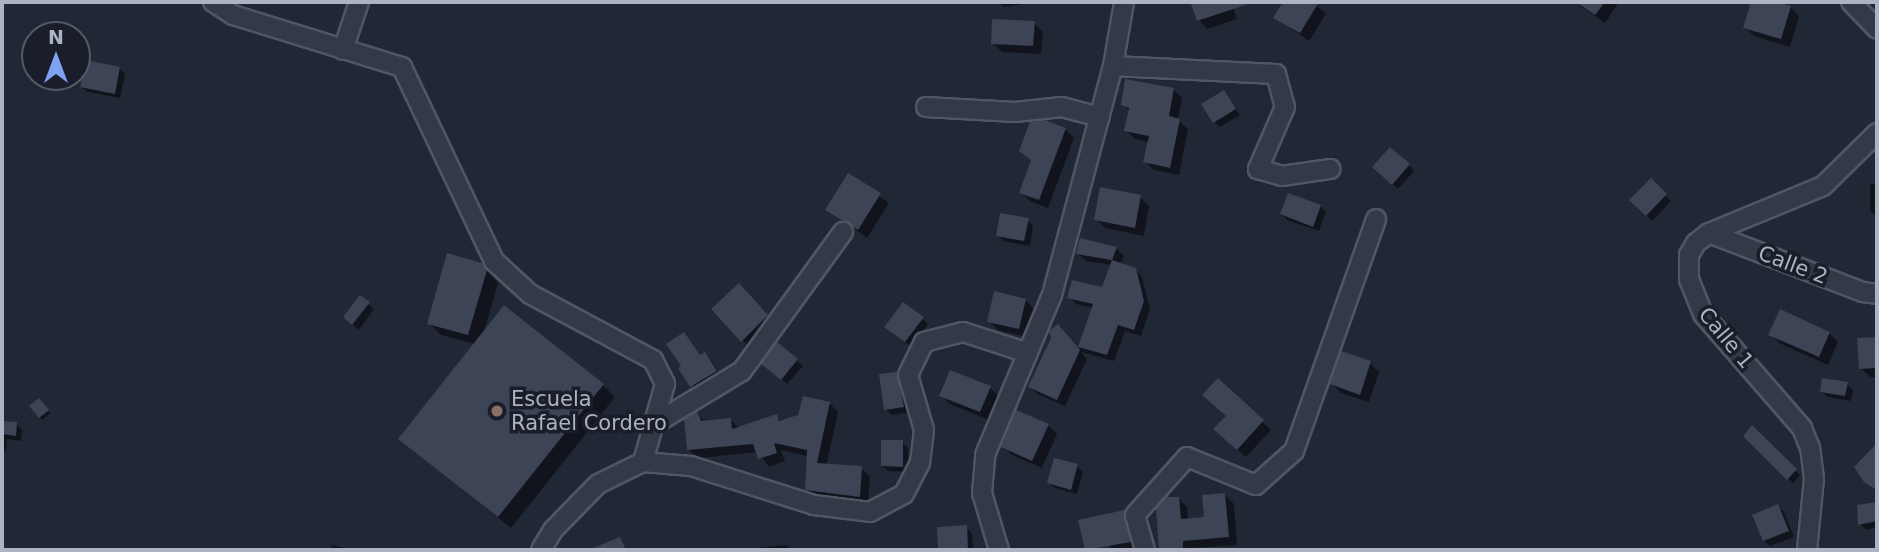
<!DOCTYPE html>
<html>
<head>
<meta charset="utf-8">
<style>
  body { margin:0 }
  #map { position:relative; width:1879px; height:552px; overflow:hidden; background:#202735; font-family:"DejaVu Sans",sans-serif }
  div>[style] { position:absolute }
  .shadow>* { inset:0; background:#0007 }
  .building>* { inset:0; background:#3c4456 }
  .roads { filter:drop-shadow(2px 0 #505664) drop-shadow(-2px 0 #505664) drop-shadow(0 2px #505664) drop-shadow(0 -2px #505664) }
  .minor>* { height:18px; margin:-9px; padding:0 9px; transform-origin:9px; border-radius:9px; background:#333946 }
  .dots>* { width:19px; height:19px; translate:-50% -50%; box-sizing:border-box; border:4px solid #191e2a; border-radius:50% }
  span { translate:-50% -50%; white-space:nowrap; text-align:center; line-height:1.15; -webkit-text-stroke:7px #191e2a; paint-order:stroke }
  .street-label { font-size:21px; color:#adb3c3 }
  .poi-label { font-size:21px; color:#adb3c3 }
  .left { translate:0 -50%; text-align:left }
  .frame { position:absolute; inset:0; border:4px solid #adb3c3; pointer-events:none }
  .north { position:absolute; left:21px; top:21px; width:70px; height:70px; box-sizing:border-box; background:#191e2a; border:2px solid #545a67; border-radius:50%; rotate:0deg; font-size:19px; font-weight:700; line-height:28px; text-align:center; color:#adb3c3 }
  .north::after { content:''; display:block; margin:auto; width:24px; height:32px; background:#80a2f5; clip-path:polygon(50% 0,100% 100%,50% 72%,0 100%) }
</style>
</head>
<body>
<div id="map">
  <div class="shadow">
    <div style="clip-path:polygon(998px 2px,1036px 2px,1004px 7px)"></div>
    <div style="clip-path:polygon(1192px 2px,1231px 2px,1237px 19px,1207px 29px,1199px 20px)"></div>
    <div style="clip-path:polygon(1285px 2px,1312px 2px,1326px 14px,1309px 41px,1276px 17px)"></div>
    <div style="clip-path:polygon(1575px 2px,1619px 2px,1605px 23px)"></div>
    <div style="clip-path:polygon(1753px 2px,1771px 2px,1790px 7px,1799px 16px,1790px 47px,1754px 36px,1745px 27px)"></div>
    <div style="clip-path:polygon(1034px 23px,1043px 32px,1041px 54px,1002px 52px,993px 43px)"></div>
    <div style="clip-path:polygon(119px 68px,125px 74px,120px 98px,88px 92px,82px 87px)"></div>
    <div style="clip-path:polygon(1173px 89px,1182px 98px,1178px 120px,1188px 129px,1179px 175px,1154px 170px,1145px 161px,1149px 142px,1135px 139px,1126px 130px,1130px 112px,1123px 104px)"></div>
    <div style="clip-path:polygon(1224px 92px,1240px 115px,1220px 127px,1214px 122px)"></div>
    <div style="clip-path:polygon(1065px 129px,1074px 138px,1048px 208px,1030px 201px,1021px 192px)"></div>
    <div style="clip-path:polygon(1409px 165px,1414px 171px,1398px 189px,1380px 173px)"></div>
    <div style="clip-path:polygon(849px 175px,889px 203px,867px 238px,827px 209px)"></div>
    <div style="clip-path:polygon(1651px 181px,1671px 201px,1652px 221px,1631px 200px)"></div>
    <div style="clip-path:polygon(1870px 184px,1877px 184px,1877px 218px,1870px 210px)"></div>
    <div style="clip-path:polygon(1140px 197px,1149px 206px,1144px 236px,1105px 228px,1096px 219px)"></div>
    <div style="clip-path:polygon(1320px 206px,1326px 212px,1319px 231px,1287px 220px,1282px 214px)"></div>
    <div style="clip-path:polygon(1028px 220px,1033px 226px,1030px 246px,1003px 241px,998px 235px)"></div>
    <div style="clip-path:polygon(1116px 248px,1124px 256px,1120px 264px,1135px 269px,1142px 277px,1150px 309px,1141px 336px,1125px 331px,1114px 361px,1081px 352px,1087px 359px,1065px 406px,1038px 394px,1030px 387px,1079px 349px,1094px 308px,1076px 304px,1069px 297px,1103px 289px,1112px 265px,1086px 261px,1078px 254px)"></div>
    <div style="clip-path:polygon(482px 265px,498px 283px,483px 335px,603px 385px,615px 397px,511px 528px,401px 439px,475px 344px,441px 335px,429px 323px)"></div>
    <div style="clip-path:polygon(748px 295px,776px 325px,751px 349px,714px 309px)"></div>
    <div style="clip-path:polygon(360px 297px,374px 309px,359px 330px,350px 323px)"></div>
    <div style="clip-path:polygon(1025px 300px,1034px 309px,1028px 337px,998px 330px,989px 321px)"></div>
    <div style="clip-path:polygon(1781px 312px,1829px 333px,1838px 342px,1828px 365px,1779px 343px,1770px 334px)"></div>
    <div style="clip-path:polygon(923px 319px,928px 324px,912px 347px,892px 332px)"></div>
    <div style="clip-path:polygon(684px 334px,701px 356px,705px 354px,711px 360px,721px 377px,697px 392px,684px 367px)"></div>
    <div style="clip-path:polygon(1877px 339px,1877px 377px,1870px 377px,1861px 368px,1859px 340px)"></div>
    <div style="clip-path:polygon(778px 344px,803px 366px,787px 384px,769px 369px)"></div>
    <div style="clip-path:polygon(1370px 363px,1379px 372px,1369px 402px,1341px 393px,1332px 384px)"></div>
    <div style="clip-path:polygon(897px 373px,903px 379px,909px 412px,892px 415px,886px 409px)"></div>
    <div style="clip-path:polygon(1218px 381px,1271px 430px,1246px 457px,1224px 437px,1228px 416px)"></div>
    <div style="clip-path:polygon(1847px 384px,1853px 390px,1851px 401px,1828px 397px,1822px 392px)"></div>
    <div style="clip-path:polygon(990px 388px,999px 396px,989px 420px,950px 404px,941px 395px)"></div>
    <div style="clip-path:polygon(39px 400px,50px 413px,42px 420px,31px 406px)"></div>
    <div style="clip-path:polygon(829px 403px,838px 412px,826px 466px,861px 468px,870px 477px,868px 505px,815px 498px,806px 489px,808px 456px,781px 450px,785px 461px,769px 467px,758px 452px,698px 458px,689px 450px,697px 414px,706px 423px,731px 420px,739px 428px,776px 416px,783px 422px)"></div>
    <div style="clip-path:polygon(2px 422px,16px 424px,22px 430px,21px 441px,7px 439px,6px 451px,2px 451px)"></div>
    <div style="clip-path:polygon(1048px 425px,1057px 434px,1042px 468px,1012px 455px,1003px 446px)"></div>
    <div style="clip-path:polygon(1752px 428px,1800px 475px,1793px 483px,1745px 436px)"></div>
    <div style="clip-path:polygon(902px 442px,908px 448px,908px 472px,888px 471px,882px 466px)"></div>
    <div style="clip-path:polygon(1056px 460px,1077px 466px,1083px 472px,1077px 494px,1055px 488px,1049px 483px)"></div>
    <div style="clip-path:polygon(1225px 495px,1234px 504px,1237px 545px,1160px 550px,1158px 509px,1178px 498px,1187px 507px,1188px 520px,1206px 519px)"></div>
    <div style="clip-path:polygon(1875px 504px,1877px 527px,1866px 530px,1860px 524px)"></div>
    <div style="clip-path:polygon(1778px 506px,1784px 512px,1794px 537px,1770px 546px,1764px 541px,1754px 516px)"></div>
    <div style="clip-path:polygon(1124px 512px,1131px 519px,1138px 550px,1111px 550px,1101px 517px)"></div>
    <div style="clip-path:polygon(966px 527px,972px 533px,973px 550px,940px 550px,939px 529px)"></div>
    <div style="clip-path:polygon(332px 545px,355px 550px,331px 550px)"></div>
    <div style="clip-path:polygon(787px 545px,792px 550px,756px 550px,756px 548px)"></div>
  </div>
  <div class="building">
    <div style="clip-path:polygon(1190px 2px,1248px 2px,1248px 4px,1197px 21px)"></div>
    <div style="clip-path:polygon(1283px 2px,1319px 2px,1300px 33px,1273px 18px)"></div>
    <div style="clip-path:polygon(1576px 2px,1605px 2px,1595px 15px)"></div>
    <div style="clip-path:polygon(1751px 2px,1777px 2px,1791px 6px,1781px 39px,1743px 28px)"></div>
    <div style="clip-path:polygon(992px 19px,1035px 21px,1033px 46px,991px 44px)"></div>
    <div style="clip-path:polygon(86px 60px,120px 67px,115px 94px,80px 87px)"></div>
    <div style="clip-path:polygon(1125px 79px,1174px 88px,1169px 116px,1180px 119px,1170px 168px,1143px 162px,1149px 136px,1124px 131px,1129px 108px,1121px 105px)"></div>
    <div style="clip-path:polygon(1224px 90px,1236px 109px,1213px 123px,1201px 104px)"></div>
    <div style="clip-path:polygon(1045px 120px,1066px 128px,1039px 200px,1019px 193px,1031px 160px,1019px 151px,1030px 122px)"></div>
    <div style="clip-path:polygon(1390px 147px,1410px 164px,1392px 185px,1372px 167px)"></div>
    <div style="clip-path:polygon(848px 173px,881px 193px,858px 230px,825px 210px)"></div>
    <div style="clip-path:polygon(1651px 178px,1667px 194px,1646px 216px,1629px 200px)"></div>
    <div style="clip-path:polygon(1100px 187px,1141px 195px,1135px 228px,1094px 220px)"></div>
    <div style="clip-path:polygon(1288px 193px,1321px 205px,1313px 227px,1280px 214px)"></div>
    <div style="clip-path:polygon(1000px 213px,1029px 218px,1024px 241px,996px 236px)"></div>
    <div style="clip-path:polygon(1080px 238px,1117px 247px,1112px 260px,1076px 254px)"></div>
    <div style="clip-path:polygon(447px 253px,482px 263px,487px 270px,468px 335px,427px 324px)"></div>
    <div style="clip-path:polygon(1112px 260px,1136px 268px,1144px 301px,1134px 330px,1118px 325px,1107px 355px,1078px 347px,1093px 304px,1067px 298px,1072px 280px,1102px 287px)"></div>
    <div style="clip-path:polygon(739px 283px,768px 315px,741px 342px,711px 309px)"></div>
    <div style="clip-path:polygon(994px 291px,1026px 299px,1019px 329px,987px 322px)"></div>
    <div style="clip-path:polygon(360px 295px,370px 302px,352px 325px,343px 317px)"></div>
    <div style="clip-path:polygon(903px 302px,924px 317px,905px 342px,884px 327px)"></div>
    <div style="clip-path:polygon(504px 305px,604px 384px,498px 517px,398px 439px)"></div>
    <div style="clip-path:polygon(1780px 309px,1830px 332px,1819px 357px,1768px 335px)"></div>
    <div style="clip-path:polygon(1058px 324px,1080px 350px,1057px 400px,1028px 387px,1051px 338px,1049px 331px)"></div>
    <div style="clip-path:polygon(684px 332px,700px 355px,705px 352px,717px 371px,690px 387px,678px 368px,681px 366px,666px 344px)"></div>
    <div style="clip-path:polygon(1877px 337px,1877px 368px,1859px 369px,1857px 338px)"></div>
    <div style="clip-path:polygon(777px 342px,798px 359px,781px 380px,761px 364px)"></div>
    <div style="clip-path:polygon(1341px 351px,1371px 361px,1360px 395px,1330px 384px)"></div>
    <div style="clip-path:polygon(950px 370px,991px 386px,980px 412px,939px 396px)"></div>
    <div style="clip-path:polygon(897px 372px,904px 407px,884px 410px,879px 374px)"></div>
    <div style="clip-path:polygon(1218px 378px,1264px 420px,1237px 450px,1213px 429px,1226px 416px,1202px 395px)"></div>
    <div style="clip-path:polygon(1822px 378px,1848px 382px,1845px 396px,1820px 392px)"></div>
    <div style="clip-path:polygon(803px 396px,830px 402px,817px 463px,862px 466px,860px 497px,805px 490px,807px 450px,774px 443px,777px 453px,758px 459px,753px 444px,687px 450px,684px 419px,697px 411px,701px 421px,731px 418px,732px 429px,777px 414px,779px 421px,798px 415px)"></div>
    <div style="clip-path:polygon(39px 398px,49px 410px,39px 418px,29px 406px)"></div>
    <div style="clip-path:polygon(1016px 410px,1049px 424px,1032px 461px,1001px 447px)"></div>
    <div style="clip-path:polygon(2px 421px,17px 422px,16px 436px,2px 434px)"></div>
    <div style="clip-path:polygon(1752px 425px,1797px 469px,1787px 480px,1743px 436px)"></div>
    <div style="clip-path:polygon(881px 440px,903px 440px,903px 467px,881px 466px)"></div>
    <div style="clip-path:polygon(1877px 443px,1877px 490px,1864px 482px,1854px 467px)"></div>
    <div style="clip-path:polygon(1054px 458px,1078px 464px,1071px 490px,1047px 483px)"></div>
    <div style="clip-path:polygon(1225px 493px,1229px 537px,1183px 541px,1183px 550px,1159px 550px,1156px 508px,1166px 497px,1179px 497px,1181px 519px,1204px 517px,1202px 495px)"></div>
    <div style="clip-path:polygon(1877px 502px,1877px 521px,1858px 525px,1857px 505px)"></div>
    <div style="clip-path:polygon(1778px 504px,1789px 531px,1763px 541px,1752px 515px)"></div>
    <div style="clip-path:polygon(1125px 510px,1131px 542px,1085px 550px,1078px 520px)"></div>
    <div style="clip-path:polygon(967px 525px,968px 550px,938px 550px,937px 527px)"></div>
    <div style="clip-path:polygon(620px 537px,626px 550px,588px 550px)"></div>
  </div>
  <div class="roads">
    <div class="minor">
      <div style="left:213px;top:2px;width:24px;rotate:33deg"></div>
      <div style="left:233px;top:15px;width:177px;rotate:17.1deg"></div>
      <div style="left:402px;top:67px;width:215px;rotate:64.6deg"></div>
      <div style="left:494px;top:261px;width:49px;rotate:42.5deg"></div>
      <div style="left:530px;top:294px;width:140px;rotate:28.2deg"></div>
      <div style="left:653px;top:360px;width:27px;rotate:63deg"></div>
      <div style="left:665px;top:384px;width:81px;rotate:105.8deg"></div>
      <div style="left:1851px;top:2px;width:37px;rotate:46deg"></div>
      <div style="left:343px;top:50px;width:51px;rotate:-71.6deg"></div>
      <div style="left:1113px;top:66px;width:163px;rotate:2.8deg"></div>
      <div style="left:1276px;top:74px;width:34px;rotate:75deg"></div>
      <div style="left:1285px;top:107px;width:68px;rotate:113.5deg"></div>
      <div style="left:1258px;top:169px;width:25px;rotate:16deg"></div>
      <div style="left:1282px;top:176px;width:49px;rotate:-8.3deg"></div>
      <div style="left:926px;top:107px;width:89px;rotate:3.2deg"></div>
      <div style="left:1015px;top:112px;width:47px;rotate:-6.1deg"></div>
      <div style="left:1062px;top:107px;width:39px;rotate:15deg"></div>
      <div style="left:1709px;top:233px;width:165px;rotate:21deg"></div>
      <div style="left:1863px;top:292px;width:14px;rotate:8deg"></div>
      <div style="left:656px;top:423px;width:100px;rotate:-31.2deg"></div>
      <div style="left:742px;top:371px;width:172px;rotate:-54deg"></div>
      <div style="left:541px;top:550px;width:23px;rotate:-59deg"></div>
      <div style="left:553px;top:530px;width:64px;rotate:-45.6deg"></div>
      <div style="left:598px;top:484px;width:50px;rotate:-26.1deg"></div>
      <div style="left:643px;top:462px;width:48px;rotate:4.8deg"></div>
      <div style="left:691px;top:466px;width:129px;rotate:17.6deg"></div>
      <div style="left:814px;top:505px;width:56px;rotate:7.1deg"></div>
      <div style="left:870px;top:512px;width:38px;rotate:-28deg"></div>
      <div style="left:904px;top:494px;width:35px;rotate:-63deg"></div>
      <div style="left:920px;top:463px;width:33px;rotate:-83deg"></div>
      <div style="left:924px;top:430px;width:57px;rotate:-106.2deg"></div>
      <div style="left:908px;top:375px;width:37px;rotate:-64deg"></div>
      <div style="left:924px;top:342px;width:40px;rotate:-14.4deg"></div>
      <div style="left:963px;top:332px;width:68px;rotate:17.9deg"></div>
      <div style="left:999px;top:550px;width:59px;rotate:-106.6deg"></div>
      <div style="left:982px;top:493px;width:38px;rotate:-85deg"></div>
      <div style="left:985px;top:455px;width:173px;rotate:-67.3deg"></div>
      <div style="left:1052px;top:295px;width:237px;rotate:-75.1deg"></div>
      <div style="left:1113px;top:66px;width:65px;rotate:-80.2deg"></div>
      <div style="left:1145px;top:550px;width:36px;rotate:-106deg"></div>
      <div style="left:1135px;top:515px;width:78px;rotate:-48.1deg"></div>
      <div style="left:1187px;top:457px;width:74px;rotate:22.1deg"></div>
      <div style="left:1256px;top:485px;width:51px;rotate:-41.8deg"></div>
      <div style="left:1294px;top:451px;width:246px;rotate:-70.5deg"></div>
      <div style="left:1807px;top:550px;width:71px;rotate:-84.4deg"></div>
      <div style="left:1814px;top:479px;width:31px;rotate:-97deg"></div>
      <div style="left:1810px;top:448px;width:22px;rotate:-112deg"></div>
      <div style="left:1802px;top:428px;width:151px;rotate:-131deg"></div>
      <div style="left:1703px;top:314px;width:37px;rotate:-112deg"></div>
      <div style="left:1689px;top:280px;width:25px;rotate:-90deg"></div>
      <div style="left:1689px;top:255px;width:14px;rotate:-60deg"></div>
      <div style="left:1696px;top:243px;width:16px;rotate:-38deg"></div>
      <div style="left:1709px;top:233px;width:123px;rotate:-22.4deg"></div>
      <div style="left:1823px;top:186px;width:76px;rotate:-44.5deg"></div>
    </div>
  </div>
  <div class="dots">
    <div style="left:497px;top:411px;background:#8d6e63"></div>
  </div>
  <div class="street-label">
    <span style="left:1793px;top:265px;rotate:21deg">Calle 2</span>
    <span style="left:1726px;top:338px;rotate:50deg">Calle 1</span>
  </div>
  <div class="poi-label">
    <span class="left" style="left:511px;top:411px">Escuela<br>Rafael Cordero</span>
  </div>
  <div class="frame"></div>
  <div class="north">N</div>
</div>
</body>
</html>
